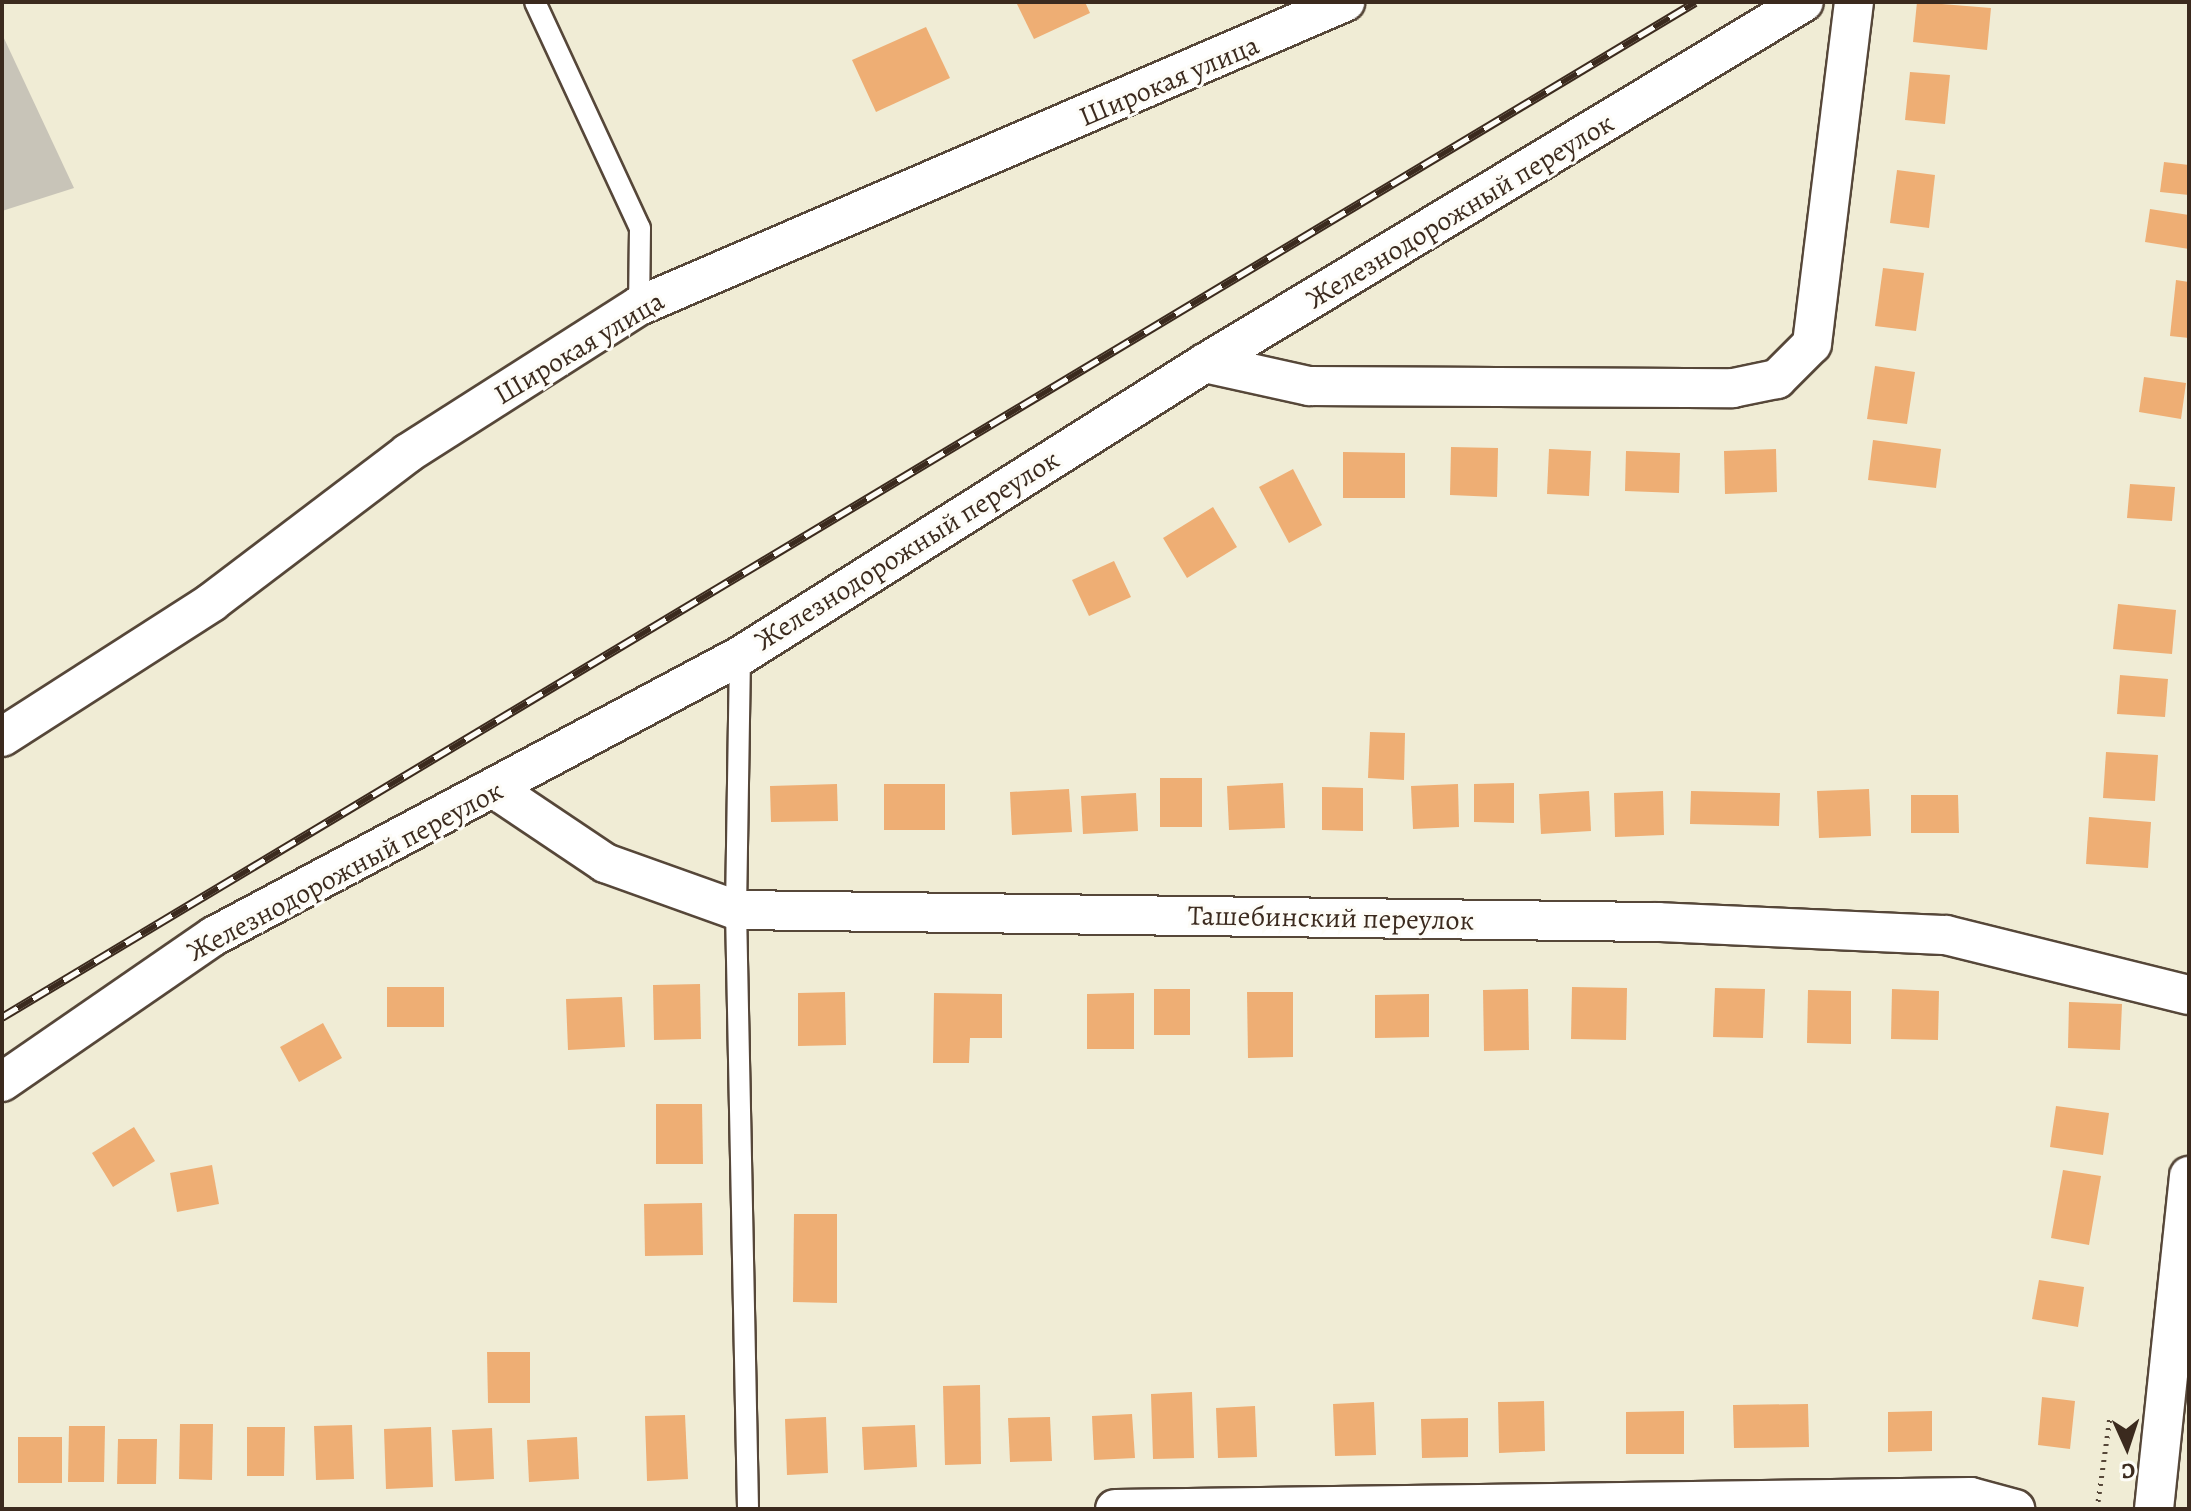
<!DOCTYPE html>
<html>
<head>
<meta charset="utf-8">
<style>
  body { margin:0 }
  #map { position:relative; width:2191px; height:1511px; overflow:hidden; background:#f0ecd5; font-family:Alegreya,serif }
  div>[style] { position:absolute }
  .industrial>* { inset:0; background:#c8c4b8 }
  .building>* { inset:0; background:#eeae74 }
  .path>* { height:5px; margin-top:-2.5px; transform-origin:0; background:repeating-linear-gradient(90deg,#564739 0 2px,transparent 0 8px) }
  .roads { filter:drop-shadow(2px 0 #564739) drop-shadow(-2px 0 #564739) drop-shadow(0 2px #564739) drop-shadow(0 -2px #564739) }
  .lane>* { height:20px; margin:-10px; padding:0 10px; transform-origin:10px; border-radius:10px; background:#fff }
  .street>* { height:38px; margin:-19px; padding:0 19px; transform-origin:19px; border-radius:19px; background:#fff }
  .rail>* { height:9px; margin-top:-4.5px; transform-origin:0; background:repeating-linear-gradient(90deg,#fdfcf7 0 18px,#3b2a1e 0 36px); box-sizing:border-box; border-block:2px solid #3b2a1e }
  span { translate:-50% -50%; white-space:nowrap; text-align:center; line-height:1.15; -webkit-text-stroke:6px #fdfcf7; paint-order:stroke }
  .street-label { font-size:28px; color:#3b2a1e }
  .frame { position:absolute; inset:0; border:4px solid #3b2a1e; pointer-events:none }
  .north { position:absolute; left:2087px; top:1407px; width:80px; height:80px; -webkit-text-stroke:6px #fdfcf7; paint-order:stroke; rotate:177deg; font-size:22px; font-weight:700; line-height:32px; text-align:center; color:#3b2a1e }
  .north::after { content:''; display:block; margin:auto; width:28px; height:36px; background:#3b2a1e; clip-path:polygon(50% 0,100% 100%,50% 72%,0 100%) }
</style>
</head>
<body>
<div id="map">
  <div class="industrial">
    <div style="clip-path:polygon(2px 34px,74px 188px,2px 211px)"></div>
  </div>
  <div class="building">
    <div style="clip-path:polygon(1016px 2px,1085px 2px,1090px 13px,1034px 39px)"></div>
    <div style="clip-path:polygon(1917px 2px,1991px 8px,1987px 50px,1913px 42px)"></div>
    <div style="clip-path:polygon(926px 27px,950px 78px,876px 112px,852px 60px)"></div>
    <div style="clip-path:polygon(1910px 72px,1950px 75px,1945px 124px,1905px 120px)"></div>
    <div style="clip-path:polygon(2164px 162px,2189px 165px,2189px 195px,2160px 192px)"></div>
    <div style="clip-path:polygon(1897px 170px,1935px 175px,1929px 228px,1890px 223px)"></div>
    <div style="clip-path:polygon(2150px 209px,2189px 215px,2189px 249px,2145px 242px)"></div>
    <div style="clip-path:polygon(1883px 268px,1924px 273px,1916px 331px,1875px 326px)"></div>
    <div style="clip-path:polygon(2176px 280px,2189px 282px,2189px 338px,2170px 336px)"></div>
    <div style="clip-path:polygon(1875px 366px,1915px 372px,1907px 424px,1867px 419px)"></div>
    <div style="clip-path:polygon(2144px 377px,2186px 383px,2181px 419px,2139px 412px)"></div>
    <div style="clip-path:polygon(1873px 440px,1941px 449px,1936px 488px,1868px 480px)"></div>
    <div style="clip-path:polygon(1451px 447px,1498px 448px,1497px 497px,1450px 495px)"></div>
    <div style="clip-path:polygon(1549px 449px,1591px 451px,1589px 496px,1547px 494px)"></div>
    <div style="clip-path:polygon(1776px 449px,1777px 492px,1725px 494px,1724px 451px)"></div>
    <div style="clip-path:polygon(1626px 451px,1680px 453px,1679px 493px,1625px 491px)"></div>
    <div style="clip-path:polygon(1343px 452px,1405px 453px,1405px 498px,1343px 498px)"></div>
    <div style="clip-path:polygon(1293px 469px,1322px 525px,1289px 543px,1259px 487px)"></div>
    <div style="clip-path:polygon(2130px 484px,2175px 487px,2172px 521px,2127px 518px)"></div>
    <div style="clip-path:polygon(1213px 507px,1237px 547px,1187px 578px,1163px 538px)"></div>
    <div style="clip-path:polygon(1114px 561px,1131px 597px,1089px 616px,1072px 580px)"></div>
    <div style="clip-path:polygon(2118px 604px,2176px 610px,2172px 654px,2113px 649px)"></div>
    <div style="clip-path:polygon(2120px 675px,2168px 679px,2165px 717px,2117px 714px)"></div>
    <div style="clip-path:polygon(1370px 732px,1405px 733px,1404px 780px,1368px 778px)"></div>
    <div style="clip-path:polygon(2106px 752px,2158px 755px,2155px 801px,2103px 798px)"></div>
    <div style="clip-path:polygon(1160px 778px,1202px 778px,1202px 827px,1160px 827px)"></div>
    <div style="clip-path:polygon(1283px 783px,1285px 828px,1229px 830px,1227px 786px)"></div>
    <div style="clip-path:polygon(1514px 783px,1514px 823px,1474px 822px,1474px 784px)"></div>
    <div style="clip-path:polygon(837px 784px,838px 821px,771px 822px,770px 786px)"></div>
    <div style="clip-path:polygon(884px 784px,945px 784px,945px 830px,884px 830px)"></div>
    <div style="clip-path:polygon(1458px 784px,1459px 827px,1413px 829px,1411px 786px)"></div>
    <div style="clip-path:polygon(1322px 787px,1363px 788px,1363px 831px,1322px 830px)"></div>
    <div style="clip-path:polygon(1069px 789px,1072px 832px,1012px 835px,1010px 792px)"></div>
    <div style="clip-path:polygon(1869px 789px,1871px 836px,1819px 838px,1817px 791px)"></div>
    <div style="clip-path:polygon(1589px 791px,1591px 831px,1541px 834px,1539px 794px)"></div>
    <div style="clip-path:polygon(1663px 791px,1664px 835px,1615px 837px,1614px 793px)"></div>
    <div style="clip-path:polygon(1691px 791px,1780px 793px,1779px 826px,1690px 824px)"></div>
    <div style="clip-path:polygon(1136px 793px,1138px 831px,1083px 834px,1081px 796px)"></div>
    <div style="clip-path:polygon(1911px 795px,1958px 795px,1959px 833px,1911px 833px)"></div>
    <div style="clip-path:polygon(2089px 817px,2151px 822px,2148px 868px,2086px 864px)"></div>
    <div style="clip-path:polygon(700px 984px,701px 1039px,654px 1040px,653px 985px)"></div>
    <div style="clip-path:polygon(387px 987px,444px 987px,444px 1027px,387px 1027px)"></div>
    <div style="clip-path:polygon(1572px 987px,1627px 988px,1626px 1040px,1571px 1039px)"></div>
    <div style="clip-path:polygon(1715px 988px,1765px 989px,1763px 1038px,1713px 1037px)"></div>
    <div style="clip-path:polygon(1154px 989px,1190px 989px,1190px 1035px,1154px 1035px)"></div>
    <div style="clip-path:polygon(1528px 989px,1529px 1050px,1484px 1051px,1483px 990px)"></div>
    <div style="clip-path:polygon(1892px 989px,1939px 991px,1938px 1040px,1891px 1039px)"></div>
    <div style="clip-path:polygon(1808px 990px,1851px 991px,1851px 1044px,1807px 1043px)"></div>
    <div style="clip-path:polygon(845px 992px,846px 1045px,798px 1046px,798px 993px)"></div>
    <div style="clip-path:polygon(1247px 992px,1293px 992px,1293px 1057px,1248px 1058px)"></div>
    <div style="clip-path:polygon(934px 993px,1002px 994px,1002px 1038px,970px 1038px,969px 1063px,933px 1063px)"></div>
    <div style="clip-path:polygon(1134px 993px,1134px 1049px,1087px 1049px,1087px 994px)"></div>
    <div style="clip-path:polygon(1429px 994px,1429px 1037px,1375px 1038px,1375px 995px)"></div>
    <div style="clip-path:polygon(622px 997px,625px 1047px,568px 1050px,566px 999px)"></div>
    <div style="clip-path:polygon(2069px 1002px,2122px 1004px,2120px 1050px,2068px 1048px)"></div>
    <div style="clip-path:polygon(323px 1023px,342px 1058px,299px 1082px,280px 1047px)"></div>
    <div style="clip-path:polygon(656px 1104px,702px 1104px,703px 1164px,656px 1164px)"></div>
    <div style="clip-path:polygon(2056px 1106px,2109px 1113px,2103px 1155px,2050px 1147px)"></div>
    <div style="clip-path:polygon(134px 1127px,155px 1161px,113px 1187px,92px 1153px)"></div>
    <div style="clip-path:polygon(212px 1165px,219px 1204px,177px 1212px,170px 1173px)"></div>
    <div style="clip-path:polygon(2063px 1170px,2101px 1176px,2089px 1245px,2051px 1238px)"></div>
    <div style="clip-path:polygon(702px 1203px,703px 1255px,645px 1256px,644px 1204px)"></div>
    <div style="clip-path:polygon(794px 1214px,837px 1214px,837px 1303px,793px 1302px)"></div>
    <div style="clip-path:polygon(2039px 1280px,2084px 1287px,2078px 1327px,2032px 1319px)"></div>
    <div style="clip-path:polygon(487px 1352px,530px 1352px,530px 1403px,488px 1403px)"></div>
    <div style="clip-path:polygon(980px 1385px,981px 1464px,945px 1465px,943px 1386px)"></div>
    <div style="clip-path:polygon(1192px 1392px,1194px 1458px,1153px 1459px,1151px 1394px)"></div>
    <div style="clip-path:polygon(2042px 1397px,2075px 1401px,2070px 1449px,2038px 1445px)"></div>
    <div style="clip-path:polygon(1544px 1401px,1545px 1451px,1499px 1453px,1498px 1402px)"></div>
    <div style="clip-path:polygon(1374px 1402px,1376px 1455px,1335px 1456px,1333px 1404px)"></div>
    <div style="clip-path:polygon(1808px 1404px,1809px 1447px,1734px 1448px,1733px 1405px)"></div>
    <div style="clip-path:polygon(1255px 1406px,1257px 1457px,1218px 1458px,1216px 1408px)"></div>
    <div style="clip-path:polygon(1684px 1411px,1684px 1454px,1626px 1454px,1626px 1412px)"></div>
    <div style="clip-path:polygon(1932px 1411px,1932px 1451px,1888px 1452px,1888px 1412px)"></div>
    <div style="clip-path:polygon(1132px 1414px,1135px 1458px,1094px 1460px,1092px 1416px)"></div>
    <div style="clip-path:polygon(685px 1415px,688px 1479px,647px 1481px,645px 1416px)"></div>
    <div style="clip-path:polygon(826px 1417px,828px 1473px,787px 1475px,785px 1419px)"></div>
    <div style="clip-path:polygon(1050px 1417px,1052px 1461px,1010px 1462px,1008px 1418px)"></div>
    <div style="clip-path:polygon(1468px 1418px,1468px 1457px,1422px 1458px,1421px 1419px)"></div>
    <div style="clip-path:polygon(180px 1424px,213px 1424px,212px 1480px,179px 1479px)"></div>
    <div style="clip-path:polygon(352px 1425px,354px 1479px,316px 1480px,314px 1426px)"></div>
    <div style="clip-path:polygon(915px 1425px,917px 1467px,864px 1470px,862px 1427px)"></div>
    <div style="clip-path:polygon(69px 1426px,105px 1426px,104px 1482px,68px 1482px)"></div>
    <div style="clip-path:polygon(247px 1427px,285px 1427px,284px 1476px,247px 1476px)"></div>
    <div style="clip-path:polygon(431px 1427px,433px 1487px,386px 1489px,384px 1429px)"></div>
    <div style="clip-path:polygon(492px 1428px,494px 1479px,455px 1481px,452px 1430px)"></div>
    <div style="clip-path:polygon(18px 1437px,62px 1437px,62px 1483px,18px 1483px)"></div>
    <div style="clip-path:polygon(577px 1437px,579px 1479px,529px 1482px,527px 1440px)"></div>
    <div style="clip-path:polygon(118px 1439px,157px 1439px,156px 1484px,117px 1484px)"></div>
  </div>
  <div class="path">
    <div style="left:2097px;top:1509px;width:94px;rotate:-82deg"></div>
  </div>
  <div class="roads">
    <div class="lane">
      <div style="left:535px;top:2px;width:249px;rotate:65.1deg"></div>
      <div style="left:640px;top:228px;width:78px;rotate:90.7deg"></div>
      <div style="left:740px;top:656px;width:254px;rotate:90.9deg"></div>
      <div style="left:736px;top:910px;width:599px;rotate:88.85deg"></div>
    </div>
    <div class="street">
      <div style="left:1205px;top:363px;width:107px;rotate:12.5deg"></div>
      <div style="left:1309px;top:386px;width:424px;rotate:0.3deg"></div>
      <div style="left:1733px;top:388px;width:45px;rotate:-11.6deg"></div>
      <div style="left:1777px;top:379px;width:49px;rotate:-45deg"></div>
      <div style="left:1812px;top:344px;width:345px;rotate:-83deg"></div>
      <div style="left:2px;top:737px;width:250px;rotate:-32.7deg"></div>
      <div style="left:212px;top:602px;width:246px;rotate:-37.2deg"></div>
      <div style="left:408px;top:453px;width:274px;rotate:-32.5deg"></div>
      <div style="left:639px;top:306px;width:769px;rotate:-23.3deg"></div>
      <div style="left:495px;top:789px;width:133px;rotate:33.9deg"></div>
      <div style="left:605px;top:863px;width:139px;rotate:19.7deg"></div>
      <div style="left:736px;top:910px;width:922px;rotate:0.75deg"></div>
      <div style="left:1658px;top:922px;width:288px;rotate:2.6deg"></div>
      <div style="left:1946px;top:935px;width:250px;rotate:13.9deg"></div>
      <div style="left:2px;top:1082px;width:257px;rotate:-34.6deg"></div>
      <div style="left:214px;top:936px;width:596px;rotate:-28.03deg"></div>
      <div style="left:740px;top:656px;width:550px;rotate:-32.22deg"></div>
      <div style="left:1205px;top:363px;width:699px;rotate:-31.08deg"></div>
      <div style="left:1115px;top:1509px;width:856px;rotate:-0.8deg"></div>
      <div style="left:1971px;top:1497px;width:46px;rotate:15.3deg"></div>
      <div style="left:2154px;top:1509px;width:335px;rotate:-84deg"></div>
    </div>
  </div>
  <div class="rail">
    <div style="left:2px;top:1017px;width:1974px;rotate:-30.94deg"></div>
  </div>
  <div class="street-label">
    <span style="left:1169px;top:81px;rotate:-23deg">Широкая улица</span>
    <span style="left:1460px;top:211px;rotate:-31deg">Железнодорожный переулок</span>
    <span style="left:579px;top:348px;rotate:-31deg">Широкая улица</span>
    <span style="left:907px;top:550px;rotate:-32deg">Железнодорожный переулок</span>
    <span style="left:345px;top:871px;rotate:-28deg">Железнодорожный переулок</span>
    <span style="left:1331px;top:918px;rotate:1deg">Ташебинский переулок</span>
  </div>
  <div class="frame"></div>
  <div class="north">С</div>
</div>
</body>
</html>
